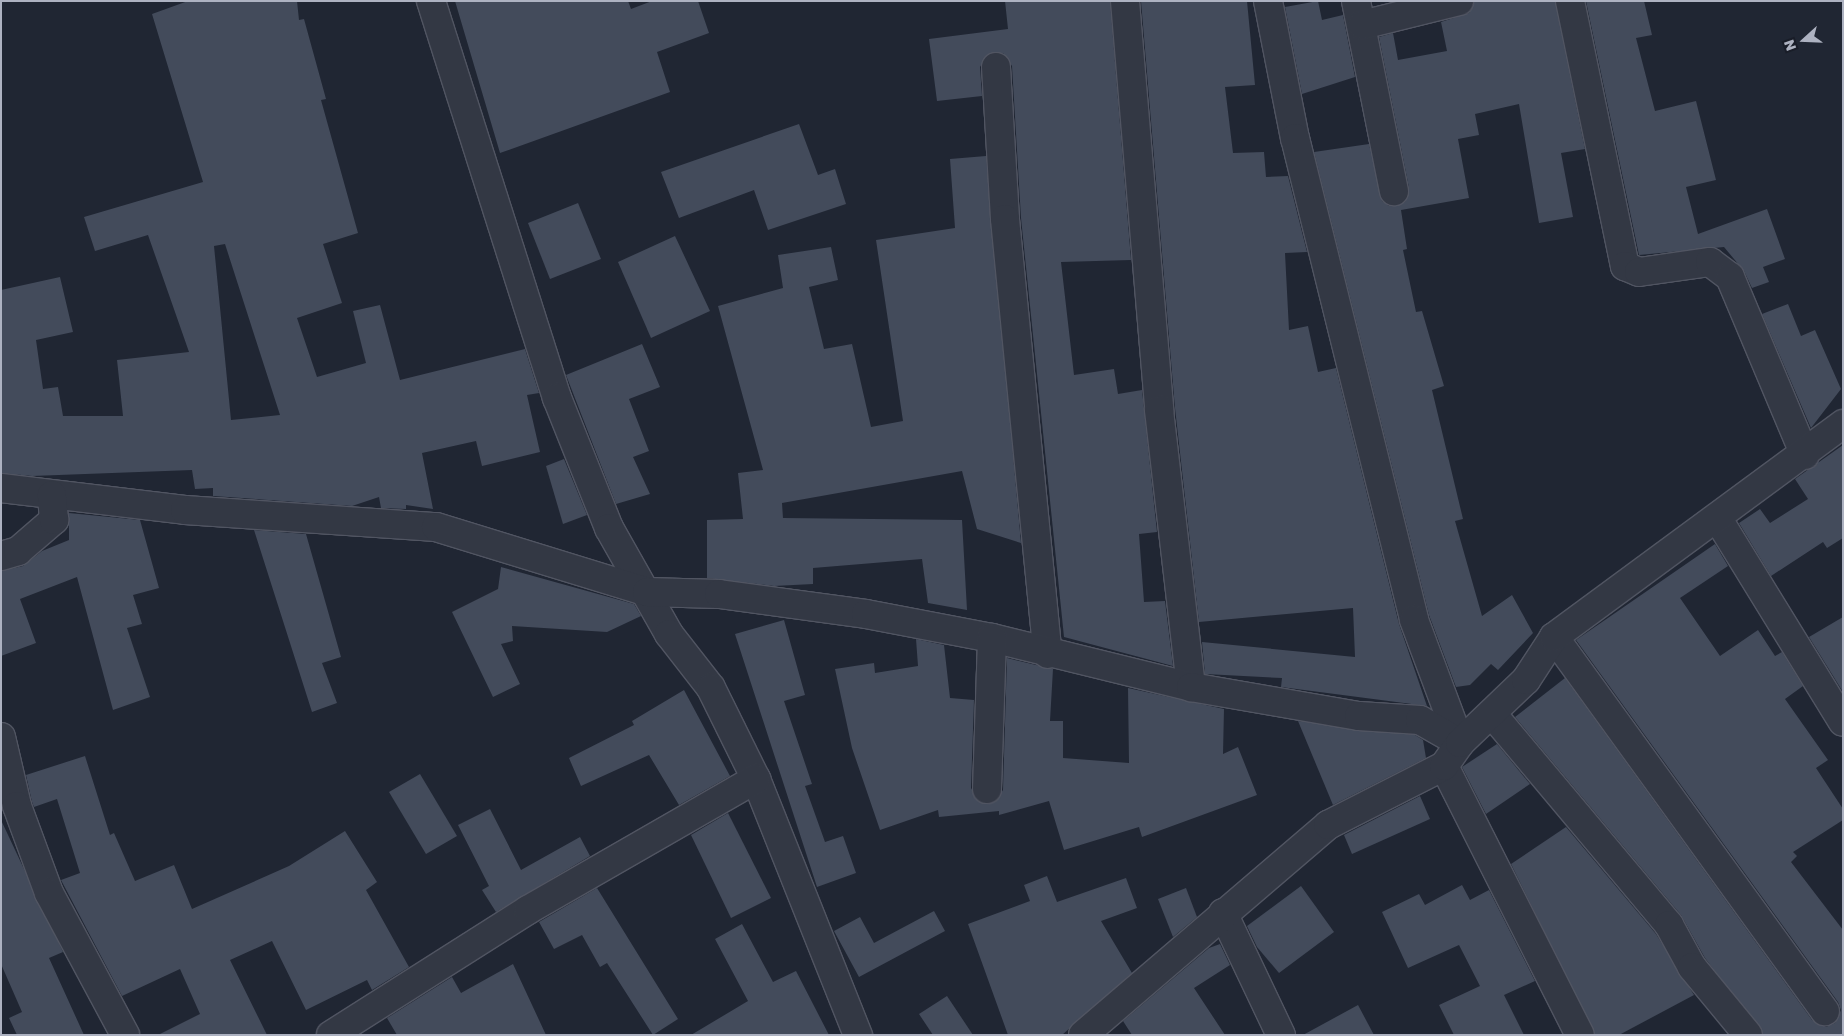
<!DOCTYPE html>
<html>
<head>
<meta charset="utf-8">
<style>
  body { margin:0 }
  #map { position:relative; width:1844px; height:1036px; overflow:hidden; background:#202633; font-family:"Golos Text",sans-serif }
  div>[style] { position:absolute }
  .building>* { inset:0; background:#434b5b }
  .roads { filter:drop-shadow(1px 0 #515562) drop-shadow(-1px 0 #515562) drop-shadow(0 1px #515562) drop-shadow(0 -1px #515562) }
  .street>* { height:28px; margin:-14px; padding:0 14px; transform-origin:14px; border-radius:14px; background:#333844 }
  span { translate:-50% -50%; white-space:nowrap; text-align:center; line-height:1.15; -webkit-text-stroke:4px #191d28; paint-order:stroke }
  .frame { position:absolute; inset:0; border:2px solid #adb2c1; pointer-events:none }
  .north { position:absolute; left:1779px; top:15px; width:50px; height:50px; -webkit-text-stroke:4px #191d28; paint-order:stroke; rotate:250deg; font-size:14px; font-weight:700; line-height:20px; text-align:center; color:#adb2c1 }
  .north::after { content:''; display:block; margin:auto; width:18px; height:22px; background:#adb2c1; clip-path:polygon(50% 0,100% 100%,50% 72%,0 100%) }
</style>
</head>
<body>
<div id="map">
  <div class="building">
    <div style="clip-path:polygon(evenodd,188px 1px,297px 1px,299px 20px,304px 19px,326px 99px,321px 100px,358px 233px,323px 244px,342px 303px,297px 318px,317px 377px,366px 363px,353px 311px,380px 305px,400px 380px,525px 349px,539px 393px,527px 395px,540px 452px,482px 466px,476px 441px,422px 453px,433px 509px,406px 505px,406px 509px,381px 508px,379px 497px,352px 506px,213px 496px,213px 488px,195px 489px,192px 470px,32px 476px,1px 473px,1px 290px,60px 277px,73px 332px,36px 340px,43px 389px,58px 387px,63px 416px,123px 416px,117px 360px,189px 352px,148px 235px,95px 251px,84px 217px,203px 182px,152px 14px,188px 1px,225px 244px,280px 415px,231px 420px,214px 246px,225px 244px)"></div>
    <div style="clip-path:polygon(455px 1px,628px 1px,631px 9px,652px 1px,698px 1px,709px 33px,657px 52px,670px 92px,500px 153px)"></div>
    <div style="clip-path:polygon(1005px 1px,1110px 1px,1131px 260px,1061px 262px,1074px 375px,1114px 369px,1118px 394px,1142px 390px,1157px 532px,1139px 534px,1144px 602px,1165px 601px,1173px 666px,1064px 637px,1021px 218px,1012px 66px,1003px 53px,988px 54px,980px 67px,982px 96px,937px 101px,929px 39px,1008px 29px)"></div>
    <div style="clip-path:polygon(1141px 1px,1247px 1px,1255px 85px,1225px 87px,1233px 153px,1264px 152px,1266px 177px,1288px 176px,1307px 252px,1285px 253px,1289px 330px,1308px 326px,1318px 372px,1336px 368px,1399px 624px,1427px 706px,1281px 687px,1282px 678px,1205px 674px,1202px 642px,1355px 657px,1353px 608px,1199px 622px,1175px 408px)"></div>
    <div style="clip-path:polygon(1318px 1px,1322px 20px,1343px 15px,1355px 77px,1302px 94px,1285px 7px)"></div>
    <div style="clip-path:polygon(1474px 1px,1555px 1px,1585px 149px,1561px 153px,1573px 217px,1539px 223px,1519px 104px,1475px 114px,1479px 135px,1458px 139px,1469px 198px,1401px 210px,1407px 249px,1403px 250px,1416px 312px,1422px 311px,1444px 386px,1432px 390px,1463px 519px,1455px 521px,1482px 616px,1512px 595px,1533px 633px,1498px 670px,1491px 664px,1470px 685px,1456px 687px,1429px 615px,1314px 152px,1369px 144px,1382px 201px,1389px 206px,1405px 202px,1409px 188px,1379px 37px,1393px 33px,1398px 60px,1447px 51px,1441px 22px,1469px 13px)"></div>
    <div style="clip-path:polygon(1586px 1px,1644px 1px,1652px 35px,1636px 38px,1655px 111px,1696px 101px,1716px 180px,1686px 187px,1698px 234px,1767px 209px,1785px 259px,1763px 267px,1769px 282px,1752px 288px,1744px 271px,1724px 247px,1639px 255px)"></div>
    <div style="clip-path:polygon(799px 124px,818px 175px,835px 169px,846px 204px,768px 230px,754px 190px,679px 218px,661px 172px)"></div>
    <div style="clip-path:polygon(986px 156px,1021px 543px,977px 529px,962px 471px,782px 503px,783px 518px,962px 520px,967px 610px,928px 603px,922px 559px,813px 568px,813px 584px,774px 586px,707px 578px,707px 520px,743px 519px,738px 473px,763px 470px,718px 306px,783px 288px,778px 255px,831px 247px,838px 280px,809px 287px,824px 349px,852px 344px,871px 427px,903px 421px,876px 240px,955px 228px,950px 159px)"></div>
    <div style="clip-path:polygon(578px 203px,601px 259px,550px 279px,528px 223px)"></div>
    <div style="clip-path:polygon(675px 236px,710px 311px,651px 338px,618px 262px)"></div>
    <div style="clip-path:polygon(1788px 304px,1801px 336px,1815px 330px,1841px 389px,1811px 428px,1762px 314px)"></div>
    <div style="clip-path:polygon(642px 344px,660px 387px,629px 399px,649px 451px,633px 457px,650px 494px,616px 504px,566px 375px)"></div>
    <div style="clip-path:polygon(1843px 445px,1843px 538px,1827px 548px,1823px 542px,1771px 576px,1739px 523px,1760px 509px,1770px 523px,1808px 499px,1795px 479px)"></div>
    <div style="clip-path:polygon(564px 459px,587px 515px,563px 524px,546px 466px)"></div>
    <div style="clip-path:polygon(69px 513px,140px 520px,159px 588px,133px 595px,142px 624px,127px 628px,150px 697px,113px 710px,77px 577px,20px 599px,36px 643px,1px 656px,1px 571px,23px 566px,42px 551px,69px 540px)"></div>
    <div style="clip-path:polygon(254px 530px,306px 534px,341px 657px,322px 663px,337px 703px,312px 712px)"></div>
    <div style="clip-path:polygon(1715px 544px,1728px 566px,1680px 598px,1720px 656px,1758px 630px,1775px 656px,1782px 652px,1803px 686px,1785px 699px,1828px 760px,1816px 768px,1843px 809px,1843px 820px,1793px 852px,1797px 856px,1791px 862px,1843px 930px,1843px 1035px,1763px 1035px,1705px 958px,1681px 915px,1515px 717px,1565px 678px,1812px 1020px,1826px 1027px,1835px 1023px,1841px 1010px,1838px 1002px,1576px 640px)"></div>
    <div style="clip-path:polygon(501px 567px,634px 604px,641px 616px,607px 632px,512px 626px,513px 641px,501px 644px,520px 684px,493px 697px,452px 612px,498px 589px)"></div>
    <div style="clip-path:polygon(1843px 617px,1843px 692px,1809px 637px)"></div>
    <div style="clip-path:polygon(784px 620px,805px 695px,784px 701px,812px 784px,805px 786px,825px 842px,843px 836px,856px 873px,817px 887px,735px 634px)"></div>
    <div style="clip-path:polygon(916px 639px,944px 645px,950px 698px,974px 700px,971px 788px,979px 802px,995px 802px,1003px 790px,1007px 658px,1053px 669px,1050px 721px,1063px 721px,1063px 758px,1129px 763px,1128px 688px,1224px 709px,1223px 754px,1238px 747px,1257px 795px,1142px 837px,1139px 827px,1064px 850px,1049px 801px,999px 815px,999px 811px,939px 817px,938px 810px,880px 830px,852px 748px,835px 669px,874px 663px,875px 673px,918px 666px)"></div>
    <div style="clip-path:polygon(684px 690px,730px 776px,679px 805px,649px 755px,581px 786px,569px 758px,634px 725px,632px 721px)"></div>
    <div style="clip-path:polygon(1298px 721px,1415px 735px,1423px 740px,1426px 758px,1333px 805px)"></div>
    <div style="clip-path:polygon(1497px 744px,1530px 784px,1486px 814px,1462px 767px)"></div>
    <div style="clip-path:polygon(85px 756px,110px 835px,114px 833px,135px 881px,174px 865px,192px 909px,289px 866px,345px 831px,377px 882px,366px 890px,409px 967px,372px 990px,367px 980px,306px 1010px,272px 941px,230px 960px,267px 1035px,158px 1035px,200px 1014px,180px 969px,122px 996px,61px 880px,80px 873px,57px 799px,34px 807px,32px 802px,26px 775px)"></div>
    <div style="clip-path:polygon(420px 774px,457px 836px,426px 854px,389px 792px)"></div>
    <div style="clip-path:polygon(1420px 796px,1430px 819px,1352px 854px,1344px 835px)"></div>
    <div style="clip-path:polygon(490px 809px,521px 870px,580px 837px,590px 856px,496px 912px,482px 890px,489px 886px,458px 825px)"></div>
    <div style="clip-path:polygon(728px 813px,771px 898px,731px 918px,691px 835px)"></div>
    <div style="clip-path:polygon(1px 820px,63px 952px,49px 958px,84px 1035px,17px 1035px,9px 1018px,22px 1012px,1px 964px)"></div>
    <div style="clip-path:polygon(1566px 827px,1656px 934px,1694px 995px,1619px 1035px,1595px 1035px,1511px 864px)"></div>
    <div style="clip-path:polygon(1047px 876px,1057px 902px,1126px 878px,1137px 908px,1101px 921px,1132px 973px,1062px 1035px,1008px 1035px,968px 924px,1030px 901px,1024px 885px)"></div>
    <div style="clip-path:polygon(1462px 885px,1470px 900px,1489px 890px,1535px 981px,1504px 995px,1524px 1035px,1454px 1035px,1439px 1005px,1480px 986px,1459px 945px,1408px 968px,1382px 912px,1419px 894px,1425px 905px)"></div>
    <div style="clip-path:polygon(1301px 886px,1334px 932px,1279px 973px,1257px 947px,1247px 926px)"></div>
    <div style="clip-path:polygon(597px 888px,678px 1019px,653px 1035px,607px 963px,600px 967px,582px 935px,554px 949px,539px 922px)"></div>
    <div style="clip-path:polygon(1186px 888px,1197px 917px,1173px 937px,1158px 899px)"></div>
    <div style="clip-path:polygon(934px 911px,945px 931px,859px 977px,834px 931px,860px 917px,874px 943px)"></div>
    <div style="clip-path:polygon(742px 924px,773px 982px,796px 971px,829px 1035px,691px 1035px,748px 1001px,715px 939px)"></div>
    <div style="clip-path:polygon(1220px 944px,1230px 965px,1194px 988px,1225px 1035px,1132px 1035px,1123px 1021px,1209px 948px)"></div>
    <div style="clip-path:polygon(513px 964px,546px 1035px,397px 1035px,387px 1018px,452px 977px,461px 993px)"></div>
    <div style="clip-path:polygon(947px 996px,973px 1035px,933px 1035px,919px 1014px)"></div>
    <div style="clip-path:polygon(1358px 1005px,1374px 1035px,1303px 1035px)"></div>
  </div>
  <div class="roads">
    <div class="street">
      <div style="left:431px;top:1px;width:417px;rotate:72.4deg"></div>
      <div style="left:557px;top:398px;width:140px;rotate:68.2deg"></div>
      <div style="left:609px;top:528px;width:122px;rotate:60.5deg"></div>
      <div style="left:669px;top:634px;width:68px;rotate:52.1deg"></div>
      <div style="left:711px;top:688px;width:102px;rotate:63.7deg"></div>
      <div style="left:756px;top:779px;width:276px;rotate:68.3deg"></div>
      <div style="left:1125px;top:1px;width:410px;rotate:85.2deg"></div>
      <div style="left:1159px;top:410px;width:279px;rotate:83.4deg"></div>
      <div style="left:1268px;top:1px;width:140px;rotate:78.9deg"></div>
      <div style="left:1295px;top:138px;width:496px;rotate:76.1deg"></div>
      <div style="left:1414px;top:620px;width:131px;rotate:69.5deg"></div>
      <div style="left:1356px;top:1px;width:194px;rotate:78.7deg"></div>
      <div style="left:1570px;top:1px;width:271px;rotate:78.3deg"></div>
      <div style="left:1625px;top:266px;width:15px;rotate:23deg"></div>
      <div style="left:1639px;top:272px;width:72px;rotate:-8deg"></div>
      <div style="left:1710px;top:262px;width:25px;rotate:37deg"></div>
      <div style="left:1730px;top:277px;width:193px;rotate:67.2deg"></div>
      <div style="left:1362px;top:25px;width:100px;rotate:-13.9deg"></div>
      <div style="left:996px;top:67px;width:152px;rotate:86.6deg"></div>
      <div style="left:1005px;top:219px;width:437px;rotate:84.4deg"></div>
      <div style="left:1px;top:488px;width:185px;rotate:6.8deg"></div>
      <div style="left:185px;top:510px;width:252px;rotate:3.9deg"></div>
      <div style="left:436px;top:527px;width:221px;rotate:17.1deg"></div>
      <div style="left:647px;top:592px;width:72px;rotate:1.6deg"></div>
      <div style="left:719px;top:594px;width:148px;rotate:7.7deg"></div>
      <div style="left:866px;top:614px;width:128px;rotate:10.8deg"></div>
      <div style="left:992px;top:638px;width:205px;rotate:13.8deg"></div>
      <div style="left:1191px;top:687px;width:170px;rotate:9.8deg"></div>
      <div style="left:1359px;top:716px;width:61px;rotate:3.8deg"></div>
      <div style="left:1420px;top:720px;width:46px;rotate:29.9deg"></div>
      <div style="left:1718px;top:519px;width:238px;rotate:58.4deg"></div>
      <div style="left:1px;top:556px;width:18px;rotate:-16deg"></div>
      <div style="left:18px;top:551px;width:48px;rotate:-40.7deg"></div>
      <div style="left:54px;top:520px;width:25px;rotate:-95deg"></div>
      <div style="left:1554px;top:637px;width:462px;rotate:54.1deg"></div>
      <div style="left:1493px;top:715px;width:274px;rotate:50deg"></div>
      <div style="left:1669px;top:925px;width:48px;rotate:61.3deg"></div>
      <div style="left:1692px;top:967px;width:88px;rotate:50.5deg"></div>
      <div style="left:1px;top:737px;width:71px;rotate:76.9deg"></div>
      <div style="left:17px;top:806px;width:93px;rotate:69.8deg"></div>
      <div style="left:49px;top:893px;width:161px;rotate:61.8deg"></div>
      <div style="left:1444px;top:766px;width:301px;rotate:63.2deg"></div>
      <div style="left:987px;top:789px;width:151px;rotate:-88.1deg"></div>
      <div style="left:1223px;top:913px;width:135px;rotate:64.6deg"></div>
      <div style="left:331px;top:1035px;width:233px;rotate:-32.4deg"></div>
      <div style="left:528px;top:910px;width:263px;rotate:-29.9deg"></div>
      <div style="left:1083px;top:1035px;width:323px;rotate:-40.6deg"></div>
      <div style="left:1328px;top:825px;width:130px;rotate:-27deg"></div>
      <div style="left:1444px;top:766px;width:28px;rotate:-55deg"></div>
      <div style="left:1460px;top:743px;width:91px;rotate:-43.7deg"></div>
      <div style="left:1526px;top:680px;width:51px;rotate:-56.9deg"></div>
      <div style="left:1554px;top:637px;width:359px;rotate:-36.4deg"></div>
    </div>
  </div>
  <div class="frame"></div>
  <div class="north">N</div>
</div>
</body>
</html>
